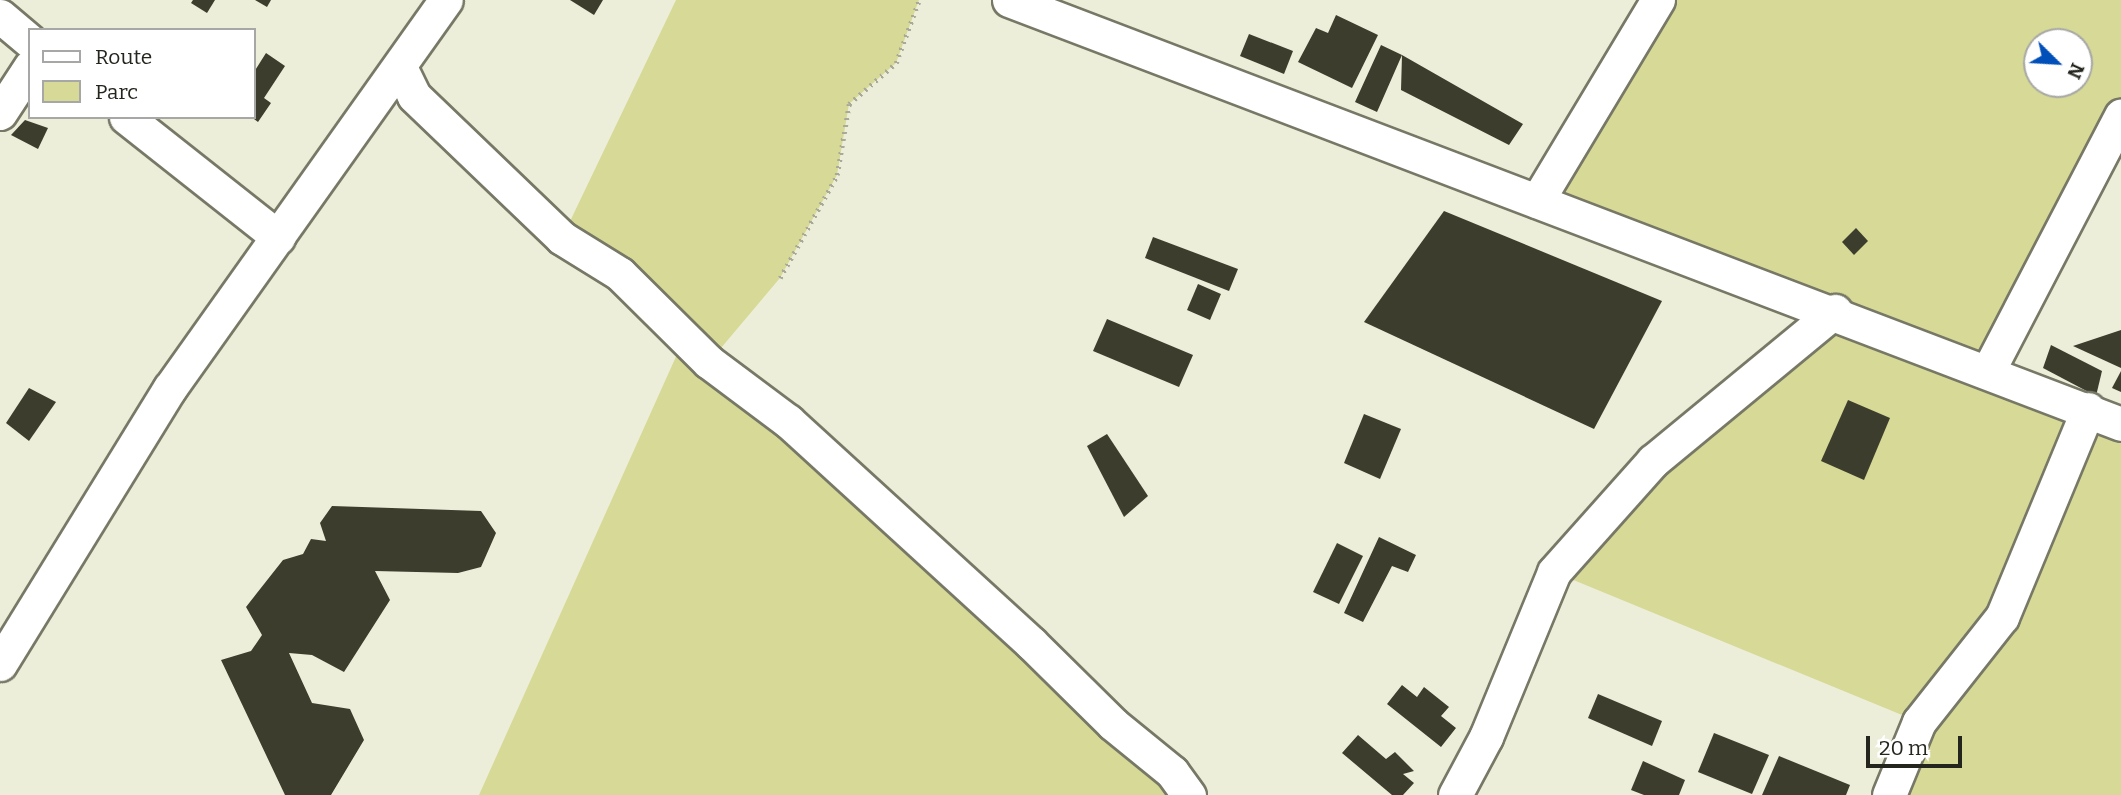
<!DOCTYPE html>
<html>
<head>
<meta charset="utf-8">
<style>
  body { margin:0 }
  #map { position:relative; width:2121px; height:795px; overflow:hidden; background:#edeed9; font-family:Bitter,serif }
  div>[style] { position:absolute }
  .green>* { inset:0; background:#d7d996 }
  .building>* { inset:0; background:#3c3d2d }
  .path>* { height:4.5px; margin-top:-2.25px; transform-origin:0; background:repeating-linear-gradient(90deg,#a8a998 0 2px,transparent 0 7px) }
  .roads { filter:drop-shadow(2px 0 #777866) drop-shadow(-2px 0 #777866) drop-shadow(0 2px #777866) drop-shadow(0 -2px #777866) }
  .street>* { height:33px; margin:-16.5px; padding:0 16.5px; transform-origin:16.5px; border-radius:16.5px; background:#fff }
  span { translate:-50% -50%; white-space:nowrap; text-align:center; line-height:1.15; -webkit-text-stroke:7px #fff; paint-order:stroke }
  .legend { position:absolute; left:28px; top:28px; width:228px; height:91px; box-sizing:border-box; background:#fff; border:2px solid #a7a8a5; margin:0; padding:9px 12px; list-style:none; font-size:21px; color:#24251d }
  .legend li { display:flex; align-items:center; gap:14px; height:35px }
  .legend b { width:35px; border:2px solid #a7a8a5 }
  .north { position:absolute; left:2023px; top:28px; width:70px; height:70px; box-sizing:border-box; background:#fff; border:2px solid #a7a8a5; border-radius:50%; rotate:114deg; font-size:19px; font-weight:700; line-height:28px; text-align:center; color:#24251d }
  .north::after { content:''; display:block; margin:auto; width:24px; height:32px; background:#014fb9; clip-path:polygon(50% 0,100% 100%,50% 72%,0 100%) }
  .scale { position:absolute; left:1866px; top:736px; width:96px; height:32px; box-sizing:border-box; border:4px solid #24251d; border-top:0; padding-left:9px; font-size:21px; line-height:24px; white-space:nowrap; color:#24251d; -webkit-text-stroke:5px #fff; paint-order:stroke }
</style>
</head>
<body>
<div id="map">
  <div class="green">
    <div style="clip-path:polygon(676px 0,919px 0,896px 63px,849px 104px,837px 175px,780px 278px,710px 361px,1181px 795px,479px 795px,683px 341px,562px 238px)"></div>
    <div style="clip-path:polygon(evenodd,1658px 0,2121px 0,2121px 115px,1989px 370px,2121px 422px,2121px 795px,1889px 795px,1919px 722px,1554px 572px,1828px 318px,1537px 201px,1658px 0,2037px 42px,2079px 42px,2079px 84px,2037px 84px,2037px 42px)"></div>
  </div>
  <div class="building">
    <div style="clip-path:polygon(193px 0,215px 0,207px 13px,191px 3px)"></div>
    <div style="clip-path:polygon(255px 0,271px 0,267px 7px)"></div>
    <div style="clip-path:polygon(570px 0,603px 0,594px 15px)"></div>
    <div style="clip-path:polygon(1336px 15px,1378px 35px,1352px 88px,1298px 62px,1316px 28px,1328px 33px)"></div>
    <div style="clip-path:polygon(1249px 34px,1293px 51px,1284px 74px,1240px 56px)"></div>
    <div style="clip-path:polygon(1381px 45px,1402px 55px,1523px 124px,1509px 145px,1401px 90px,1402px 55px,1377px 112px,1355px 102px)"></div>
    <div style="clip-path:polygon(266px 53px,285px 66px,264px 98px,271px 103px,258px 122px,254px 119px,254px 72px)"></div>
    <div style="clip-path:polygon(25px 120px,48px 128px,38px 149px,11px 135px)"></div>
    <div style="clip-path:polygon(1444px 211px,1662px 301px,1594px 429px,1364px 322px)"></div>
    <div style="clip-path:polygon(1856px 228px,1868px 241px,1854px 255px,1842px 242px)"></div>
    <div style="clip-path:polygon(1153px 237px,1238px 269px,1229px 291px,1145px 258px)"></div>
    <div style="clip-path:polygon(1198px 284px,1221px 294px,1210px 320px,1187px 310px)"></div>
    <div style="clip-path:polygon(1107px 319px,1193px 355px,1179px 387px,1093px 351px)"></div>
    <div style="clip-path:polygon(2121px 330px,2121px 368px,2073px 346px)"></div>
    <div style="clip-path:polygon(2051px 345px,2102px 371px,2096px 396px,2043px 368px)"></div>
    <div style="clip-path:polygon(2121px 371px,2121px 392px,2112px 388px)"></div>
    <div style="clip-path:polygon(29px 388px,56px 402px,29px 441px,6px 423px)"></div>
    <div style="clip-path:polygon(1848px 400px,1890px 418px,1864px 480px,1821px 461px)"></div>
    <div style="clip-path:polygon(1364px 414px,1401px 429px,1380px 479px,1344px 463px)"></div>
    <div style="clip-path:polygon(1107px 434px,1148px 496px,1124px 517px,1087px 446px)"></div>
    <div style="clip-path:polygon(332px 506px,481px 511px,496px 533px,481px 567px,458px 573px,375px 571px,390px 600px,344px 672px,312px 655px,289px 653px,312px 703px,350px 709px,364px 740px,331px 795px,285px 795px,221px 660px,251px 651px,262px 635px,246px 607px,283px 560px,303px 554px,311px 539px,326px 541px,320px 523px)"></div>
    <div style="clip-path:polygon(1379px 537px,1416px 555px,1408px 572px,1392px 566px,1363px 622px,1344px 613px)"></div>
    <div style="clip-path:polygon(1337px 543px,1363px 556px,1339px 604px,1313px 592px)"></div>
    <div style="clip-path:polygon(1402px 685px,1417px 697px,1424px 687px,1449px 707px,1441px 716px,1456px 728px,1441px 747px,1387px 704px)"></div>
    <div style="clip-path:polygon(1598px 694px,1662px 721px,1652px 746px,1588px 718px)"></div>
    <div style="clip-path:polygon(1714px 733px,1769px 755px,1752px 794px,1698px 772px)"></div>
    <div style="clip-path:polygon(1358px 735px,1386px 759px,1395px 752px,1414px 771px,1403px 774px,1414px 783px,1403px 795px,1392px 795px,1342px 753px)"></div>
    <div style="clip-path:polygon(1779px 756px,1850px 785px,1846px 795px,1762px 795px)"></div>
    <div style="clip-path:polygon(1643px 761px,1685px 780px,1679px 795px,1644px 795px,1631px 790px)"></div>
  </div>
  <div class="path">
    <div style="left:780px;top:278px;width:118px;rotate:-61deg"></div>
    <div style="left:837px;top:175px;width:72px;rotate:-80.4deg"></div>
    <div style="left:849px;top:104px;width:62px;rotate:-41.1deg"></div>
    <div style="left:896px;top:63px;width:67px;rotate:-69.9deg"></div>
  </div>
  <div class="roads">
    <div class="street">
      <div style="left:1009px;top:0;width:1190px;rotate:20.87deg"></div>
      <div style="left:0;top:16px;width:39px;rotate:40deg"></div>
      <div style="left:400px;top:67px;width:32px;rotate:64deg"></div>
      <div style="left:414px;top:96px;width:205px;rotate:43.8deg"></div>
      <div style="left:562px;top:238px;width:68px;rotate:31.8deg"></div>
      <div style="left:620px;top:274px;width:125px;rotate:44.7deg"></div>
      <div style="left:709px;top:362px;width:99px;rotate:36.8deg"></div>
      <div style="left:788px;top:421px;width:329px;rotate:42.4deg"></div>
      <div style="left:1031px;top:643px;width:115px;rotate:44.6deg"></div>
      <div style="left:1113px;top:724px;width:76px;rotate:39.1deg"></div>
      <div style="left:1172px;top:772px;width:29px;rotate:54deg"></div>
      <div style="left:0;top:113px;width:55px;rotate:-56.9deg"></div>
      <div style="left:126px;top:117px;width:194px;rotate:38.3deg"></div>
      <div style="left:1537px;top:201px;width:235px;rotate:-59deg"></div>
      <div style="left:1988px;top:371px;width:288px;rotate:-62.5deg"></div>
      <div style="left:0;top:664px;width:324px;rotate:-58.4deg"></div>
      <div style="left:170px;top:388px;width:476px;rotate:-54.6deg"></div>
      <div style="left:1455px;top:795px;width:66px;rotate:-61.9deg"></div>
      <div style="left:1486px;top:737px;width:178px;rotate:-67.6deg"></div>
      <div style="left:1554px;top:572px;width:149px;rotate:-48.3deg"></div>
      <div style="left:1653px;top:461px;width:236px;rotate:-39.5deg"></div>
      <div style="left:1889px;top:795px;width:79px;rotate:-67.7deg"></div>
      <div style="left:1919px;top:722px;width:134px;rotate:-51.7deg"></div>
      <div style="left:2002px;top:617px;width:225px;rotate:-67.5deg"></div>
    </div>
  </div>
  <ul class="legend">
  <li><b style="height:9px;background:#fff"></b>Route</li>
  <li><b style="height:19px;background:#d7d996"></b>Parc</li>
  </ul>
  <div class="north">N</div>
  <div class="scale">20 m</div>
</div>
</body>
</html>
